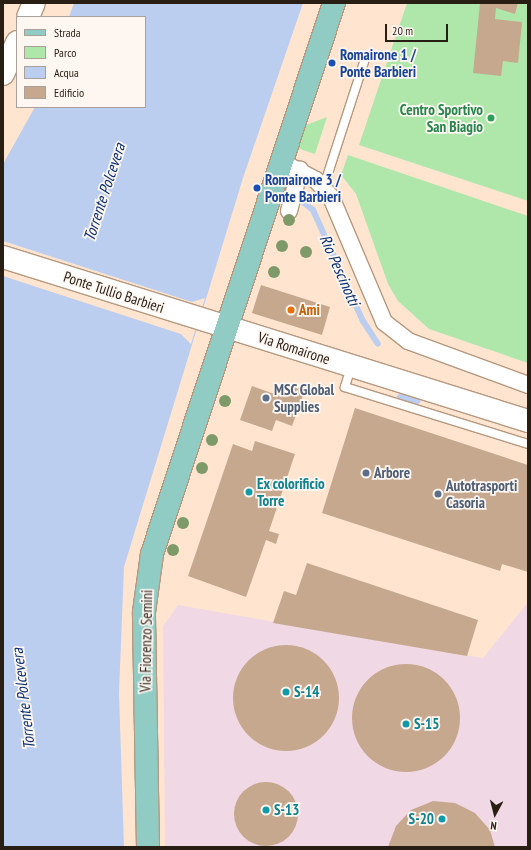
<!DOCTYPE html>
<html>
<head>
<meta charset="utf-8">
<style>
  body { margin:0 }
  #map { position:relative; width:531px; height:850px; overflow:hidden; background:#ffe5d0; font-family:"PT Sans Narrow",sans-serif }
  div>[style] { position:absolute }
  .industrial>* { inset:0; background:#f0d9e4 }
  .green>* { inset:0; background:#afe7ab }
  .water>* { inset:0; background:#bbceef }
  .pier>* { inset:0; background:#ffe5d0 }
  .stream>* { height:6px; margin:-3px; padding:0 3px; transform-origin:3px; border-radius:3px; background:#bbceef }
  .building>* { inset:0; background:#c6a88f }
  .round { border-radius:50% }
  .roads { filter:drop-shadow(1px 0 #b6987f) drop-shadow(-1px 0 #b6987f) drop-shadow(0 1px #b6987f) drop-shadow(0 -1px #b6987f) }
  .lane>* { height:8px; margin:-4px; padding:0 4px; transform-origin:4px; border-radius:4px; background:#fff }
  .street>* { height:16px; margin:-8px; padding:0 8px; transform-origin:8px; border-radius:8px; background:#fff }
  .secondary>* { height:22px; margin:-11px; padding:0 11px; transform-origin:11px; border-radius:11px; background:#fff }
  .primary>* { height:22px; margin:-11px; padding:0 11px; transform-origin:11px; border-radius:11px; background:#91ccc4 }
  .trees>* { width:12px; height:12px; margin:-6px; border-radius:50%; background:#7e9a69 }
  .dots>* { width:11px; height:11px; translate:-50% -50%; box-sizing:border-box; border:2px solid #fdf6f1; border-radius:50% }
  span { translate:-50% -50%; white-space:nowrap; text-align:center; line-height:1.15; -webkit-text-stroke:3.5px #fdf6f1; paint-order:stroke }
  .transit-label { font-size:15px; color:#164399; font-weight:700 }
  .left { translate:0 -50%; text-align:left }
  .leisure-label { font-size:15px; color:#27864d; font-weight:700 }
  .right { translate:-100% -50%; text-align:right }
  .street-label { font-size:15px; color:#291e14 }
  .food-label { font-size:15px; color:#c56008; font-weight:700 }
  .service-label { font-size:15px; color:#4e5e75; font-weight:700 }
  .culture-label { font-size:15px; color:#0d838f; font-weight:700 }
  .water-label { font-size:16px; color:#0a3074; font-style:italic }
  .frame { position:absolute; inset:0; border:4px solid #291e14; pointer-events:none }
  .legend { position:absolute; left:16px; top:16px; width:130px; height:92px; box-sizing:border-box; background:#fdf6f1; border:1px solid #a8a099; margin:0; padding:5px 7px; list-style:none; font-size:12px; color:#291e14 }
  .legend li { display:flex; align-items:center; gap:8px; height:20px }
  .legend b { width:20px; border:1px solid #a8a099 }
  .north { position:absolute; left:475px; top:794px; width:40px; height:40px; -webkit-text-stroke:3px #fdf6f1; paint-order:stroke; rotate:187deg; font-size:11px; font-weight:700; line-height:16px; text-align:center; color:#291e14 }
  .north::after { content:''; display:block; margin:auto; width:14px; height:18px; background:#291e14; clip-path:polygon(50% 0,100% 100%,50% 72%,0 100%) }
  .scale { position:absolute; left:385px; top:24px; width:63px; height:18px; box-sizing:border-box; border:2px solid #291e14; border-top:0; padding-left:5px; font-size:12px; line-height:14px; white-space:nowrap; color:#291e14; -webkit-text-stroke:3px #fdf6f1; paint-order:stroke }
</style>
</head>
<body>
<div id="map">
  <div class="industrial">
    <div style="clip-path:polygon(528px 602px,528px 847px,165px 847px,163px 626px,178px 605px,483px 658px)"></div>
  </div>
  <div class="green">
    <div style="clip-path:polygon(407px 3px,528px 3px,528px 201px,359px 145px)"></div>
    <div style="clip-path:polygon(327px 117px,315px 154px,297px 148px,306px 125px)"></div>
    <div style="clip-path:polygon(348px 155px,528px 216px,528px 363px,429px 329px,398px 301px,388px 284px,356px 194px,341px 175px)"></div>
  </div>
  <div class="water">
    <div style="clip-path:polygon(74px 3px,303px 3px,243px 178px,124px 567px,119px 693px,124px 847px,3px 847px,3px 164px,35px 107px,145px 107px,145px 17px,69px 17px)"></div>
  </div>
  <div class="pier">
    <div style="clip-path:polygon(3px 241px,192px 302px,205px 298px,191px 344px,181px 334px,3px 276px)"></div>
  </div>
  <div class="stream">
    <div style="left:299px;top:199px;width:18px;rotate:38deg"></div>
    <div style="left:313px;top:210px;width:122px;rotate:65.8deg"></div>
    <div style="left:363px;top:321px;width:27px;rotate:57deg"></div>
    <div style="left:400px;top:397px;width:18px;rotate:13deg"></div>
  </div>
  <div class="building">
    <div style="clip-path:polygon(480px 3px,518px 3px,515px 14px,496px 8px,495px 19px,522px 22px,518px 63px,503px 61px,501px 76px,473px 73px)"></div>
    <div style="clip-path:polygon(261px 285px,330px 307px,322px 335px,252px 313px)"></div>
    <div style="clip-path:polygon(285px 383px,305px 390px,292px 426px,276px 420px,272px 431px,240px 420px,252px 386px,280px 396px)"></div>
    <div style="clip-path:polygon(355px 408px,528px 465px,528px 572px,502px 564px,500px 571px,322px 513px)"></div>
    <div style="clip-path:polygon(255px 441px,295px 454px,269px 531px,279px 534px,276px 544px,266px 540px,246px 597px,188px 576px,233px 444px,252px 451px)"></div>
    <div style="clip-path:polygon(307px 563px,478px 620px,467px 656px,273px 623px,284px 591px,296px 595px)"></div>
    <div class="round" style="left:233px;top:645px;width:106px;height:106px"></div>
    <div class="round" style="left:352px;top:664px;width:108px;height:108px"></div>
    <div class="round" style="left:234px;top:782px;width:64px;height:64px"></div>
    <div style="clip-path:polygon(433px 801px,455px 803px,475px 813px,490px 830px,495px 847px,388px 847px,396px 826px,411px 810px)"></div>
  </div>
  <div class="roads">
    <div class="lane">
      <div style="left:323px;top:189px;width:137px;rotate:-72.1deg"></div>
      <div style="left:351px;top:367px;width:21px;rotate:107deg"></div>
      <div style="left:345px;top:387px;width:192px;rotate:17.3deg"></div>
    </div>
    <div class="street">
      <div style="left:282px;top:162px;width:38px;rotate:28deg"></div>
      <div style="left:316px;top:180px;width:23px;rotate:49deg"></div>
      <div style="left:331px;top:197px;width:136px;rotate:67deg"></div>
      <div style="left:384px;top:322px;width:31px;rotate:38deg"></div>
      <div style="left:408px;top:341px;width:128px;rotate:20.1deg"></div>
      <div style="left:289px;top:211px;width:43px;rotate:-75.3deg"></div>
    </div>
    <div class="secondary">
      <div style="left:28px;top:17px;width:15px;rotate:-67deg"></div>
      <div style="left:3px;top:74px;width:35px;rotate:-66deg"></div>
      <div style="left:3px;top:257px;width:550px;rotate:17.35deg"></div>
    </div>
    <div class="primary">
      <div style="left:148px;top:847px;width:235px;rotate:-91deg"></div>
      <div style="left:144px;top:612px;width:59px;rotate:-82.1deg"></div>
      <div style="left:152px;top:554px;width:580px;rotate:-71.72deg"></div>
    </div>
  </div>
  <div class="trees">
    <div style="left:289px;top:220px"></div>
    <div style="left:282px;top:246px"></div>
    <div style="left:306px;top:252px"></div>
    <div style="left:274px;top:272px"></div>
    <div style="left:225px;top:401px"></div>
    <div style="left:212px;top:440px"></div>
    <div style="left:202px;top:468px"></div>
    <div style="left:183px;top:523px"></div>
    <div style="left:173px;top:550px"></div>
  </div>
  <div class="dots">
    <div style="left:332px;top:63px;background:#1a4fb4"></div>
    <div style="left:491px;top:118px;background:#2e9e5b"></div>
    <div style="left:257px;top:188px;background:#1a4fb4"></div>
    <div style="left:291px;top:310px;background:#e8710a"></div>
    <div style="left:266px;top:398px;background:#5c6f8a"></div>
    <div style="left:366px;top:473px;background:#5c6f8a"></div>
    <div style="left:249px;top:492px;background:#0f9aa8"></div>
    <div style="left:438px;top:494px;background:#5c6f8a"></div>
    <div style="left:286px;top:692px;background:#0f9aa8"></div>
    <div style="left:406px;top:724px;background:#0f9aa8"></div>
    <div style="left:266px;top:810px;background:#0f9aa8"></div>
    <div style="left:442px;top:819px;background:#0f9aa8"></div>
  </div>
  <div class="transit-label">
    <span class="left" style="left:340px;top:63px">Romairone 1 /<br>Ponte Barbieri</span>
    <span class="left" style="left:265px;top:188px">Romairone 3 /<br>Ponte Barbieri</span>
  </div>
  <div class="leisure-label">
    <span class="right" style="left:483px;top:118px">Centro Sportivo<br>San Biagio</span>
  </div>
  <div class="street-label">
    <span style="left:114px;top:292px;rotate:18deg">Ponte Tullio Barbieri</span>
    <span style="left:294px;top:348px;rotate:18deg">Via Romairone</span>
    <span style="left:146px;top:641px;rotate:-89deg">Via Fiorenzo Semini</span>
  </div>
  <div class="food-label">
    <span class="left" style="left:299px;top:310px">Ami</span>
  </div>
  <div class="service-label">
    <span class="left" style="left:274px;top:398px">MSC Global<br>Supplies</span>
    <span class="left" style="left:374px;top:473px">Arbore</span>
    <span class="left" style="left:446px;top:494px">Autotrasporti<br>Casoria</span>
  </div>
  <div class="culture-label">
    <span class="left" style="left:257px;top:492px">Ex colorificio<br>Torre</span>
    <span class="left" style="left:294px;top:692px">S-14</span>
    <span class="left" style="left:414px;top:724px">S-15</span>
    <span class="left" style="left:274px;top:810px">S-13</span>
    <span class="right" style="left:434px;top:819px">S-20</span>
  </div>
  <div class="water-label">
    <span style="left:104px;top:192px;rotate:-72deg">Torrente Polcevera</span>
    <span style="left:340px;top:270px;rotate:66deg">Rio Pescinotti</span>
    <span style="left:23px;top:699px;rotate:-97deg">Torrente Polcevera</span>
  </div>
  <div class="frame"></div>
  <ul class="legend">
  <li><b style="height:5px;background:#91ccc4"></b>Strada</li>
  <li><b style="height:11px;background:#afe7ab"></b>Parco</li>
  <li><b style="height:11px;background:#bbceef"></b>Acqua</li>
  <li><b style="height:11px;background:#c6a88f"></b>Edificio</li>
  </ul>
  <div class="north">N</div>
  <div class="scale">20 m</div>
</div>
</body>
</html>
